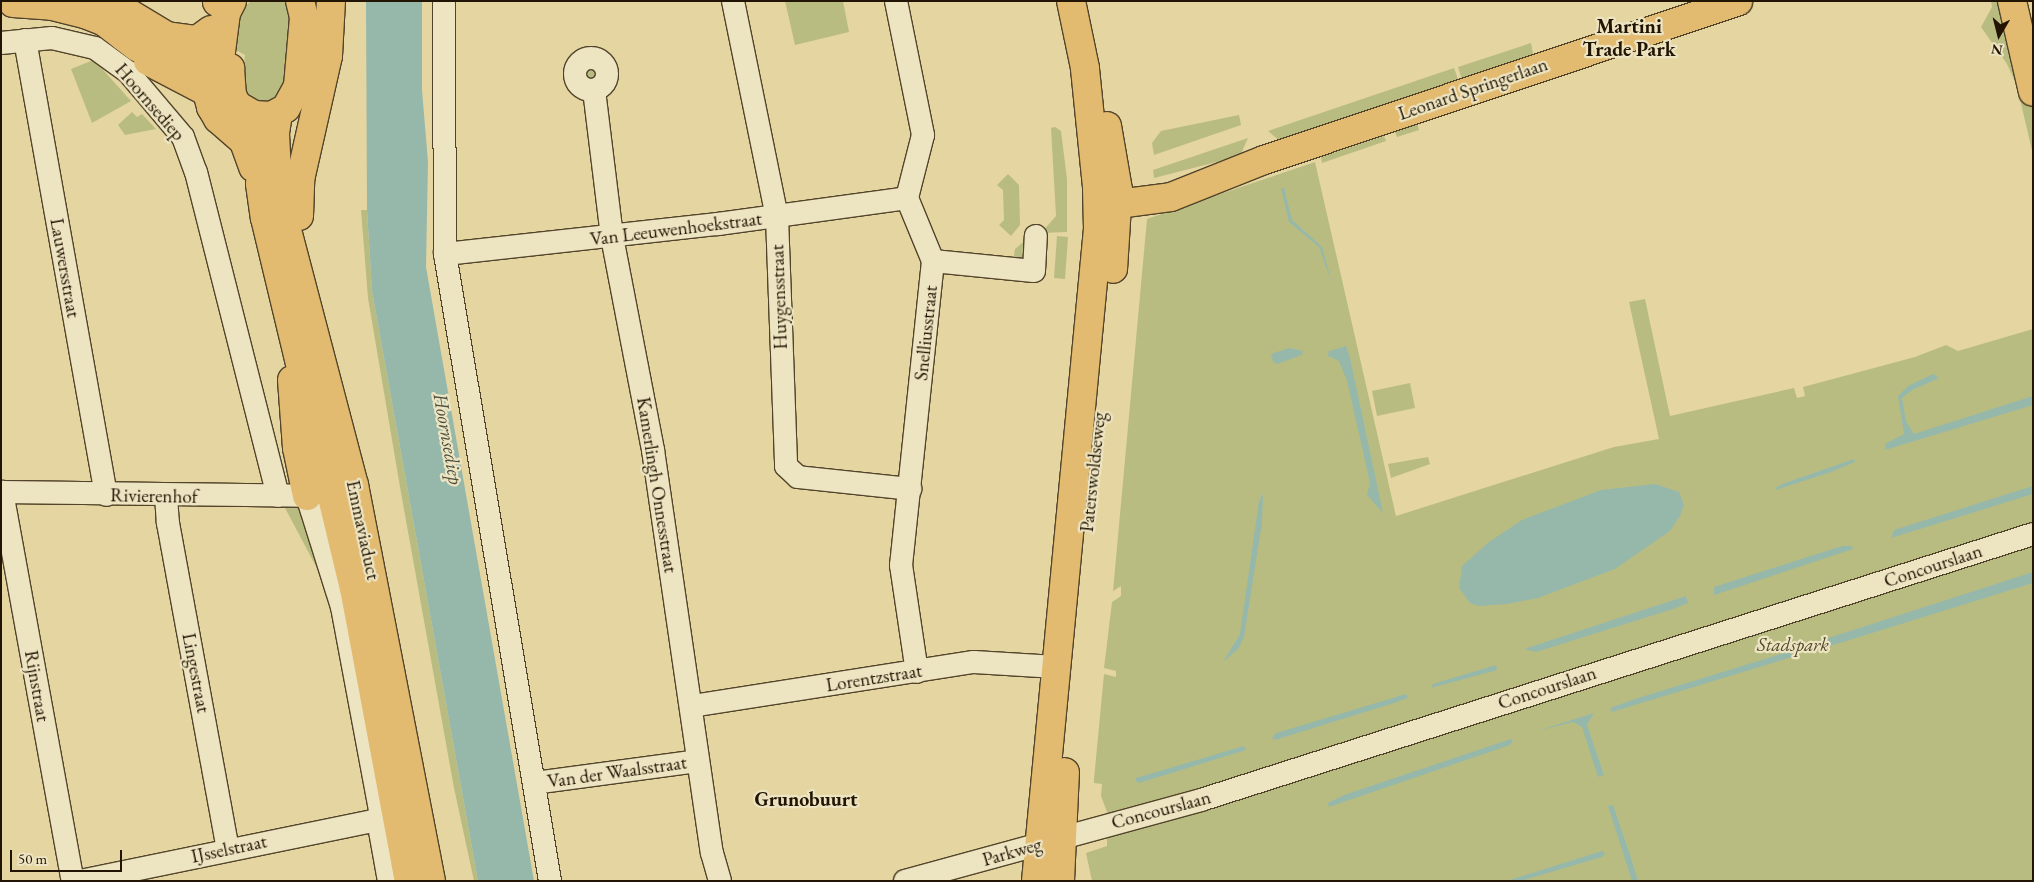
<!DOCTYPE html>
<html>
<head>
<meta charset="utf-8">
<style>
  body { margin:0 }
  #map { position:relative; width:2034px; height:882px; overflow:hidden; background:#e4d5a1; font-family:"EB Garamond",serif }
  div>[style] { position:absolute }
  .green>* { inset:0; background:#b9bc81 }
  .round { border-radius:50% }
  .water>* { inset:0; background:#96b8aa }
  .roads { filter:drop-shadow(1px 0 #52442a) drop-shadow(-1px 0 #52442a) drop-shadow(0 1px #52442a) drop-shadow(0 -1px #52442a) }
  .minor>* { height:22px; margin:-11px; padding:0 11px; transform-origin:11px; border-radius:11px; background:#ede4c2 }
  .minor>.ring { margin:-11px; padding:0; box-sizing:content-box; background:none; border:22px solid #ede4c2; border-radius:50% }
  .major>* { height:28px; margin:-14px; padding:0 14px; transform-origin:14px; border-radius:14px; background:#e2ba70 }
  .highway>* { height:28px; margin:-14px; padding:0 14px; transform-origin:14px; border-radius:14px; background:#e2ba70 }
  span { translate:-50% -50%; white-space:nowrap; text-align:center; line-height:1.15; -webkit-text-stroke:4.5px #ede4c2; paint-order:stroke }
  .street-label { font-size:19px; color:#211402 }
  .park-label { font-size:19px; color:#4f4628; font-style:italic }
  .neighbourhood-label { font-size:20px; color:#211402; font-weight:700 }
  .water-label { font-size:20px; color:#4a4d3d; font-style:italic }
  .frame { position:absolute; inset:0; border:2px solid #211402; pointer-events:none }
  .north { position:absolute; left:1974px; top:10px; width:50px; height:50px; -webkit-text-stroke:4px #ede4c2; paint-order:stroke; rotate:188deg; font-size:14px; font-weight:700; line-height:20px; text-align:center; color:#211402 }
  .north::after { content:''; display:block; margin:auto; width:18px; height:22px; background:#211402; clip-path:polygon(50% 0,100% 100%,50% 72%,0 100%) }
  .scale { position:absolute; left:10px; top:850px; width:112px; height:22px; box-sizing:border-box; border:2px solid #211402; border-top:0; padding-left:6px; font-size:15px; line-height:18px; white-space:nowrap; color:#211402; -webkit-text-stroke:4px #ede4c2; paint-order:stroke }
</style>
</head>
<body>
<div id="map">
  <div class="green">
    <div style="clip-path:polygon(251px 1px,285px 1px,291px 16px,282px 91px,276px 100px,262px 104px,247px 97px,242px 83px,245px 55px,234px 49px,240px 11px)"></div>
    <div style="clip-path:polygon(785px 1px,843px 1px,849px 32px,795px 45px)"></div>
    <div style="clip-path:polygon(1991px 1px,2006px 1px,2033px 113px,2033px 155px,2017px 86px,2007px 64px,1981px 27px,1992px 7px)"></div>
    <div style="clip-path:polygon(1531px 43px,1533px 54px,1462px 80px,1458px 67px)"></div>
    <div style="clip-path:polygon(91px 61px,96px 62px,131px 101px,92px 123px,71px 69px)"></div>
    <div class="round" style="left:580px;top:62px;width:22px;height:22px"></div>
    <div style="clip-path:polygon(1454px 68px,1459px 82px,1281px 142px,1268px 131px)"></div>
    <div style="clip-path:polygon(132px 112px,137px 117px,142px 114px,156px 129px,125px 135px,118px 125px)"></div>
    <div style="clip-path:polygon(1239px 115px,1241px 125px,1154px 155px,1152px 143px,1161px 131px)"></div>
    <div style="clip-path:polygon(1417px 123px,1419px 130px,1397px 137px,1395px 132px)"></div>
    <div style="clip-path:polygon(1055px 127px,1061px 131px,1067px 179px,1067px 232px,1041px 233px,1056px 216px,1051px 128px)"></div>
    <div style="clip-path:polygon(1384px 136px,1386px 141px,1322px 163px,1321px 157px)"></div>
    <div style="clip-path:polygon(1248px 138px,1240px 156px,1154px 178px,1153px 170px)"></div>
    <div style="clip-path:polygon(1315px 162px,1396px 516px,1614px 447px,1659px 439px,1629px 302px,1645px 299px,1670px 416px,1794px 388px,1797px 398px,1805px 396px,1803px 387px,1915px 357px,1946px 345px,1958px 351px,2033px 329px,2033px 881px,1092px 881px,1086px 853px,1107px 846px,1107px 812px,1101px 796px,1102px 784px,1094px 783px,1094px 779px,1104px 674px,1116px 677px,1116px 671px,1104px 668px,1112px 602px,1121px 596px,1121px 586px,1113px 591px,1147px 219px)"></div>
    <div style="clip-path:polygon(1008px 174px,1019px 185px,1020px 225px,1011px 236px,999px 225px,1004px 220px,1003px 190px,997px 185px)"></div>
    <div style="clip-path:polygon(361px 210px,367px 210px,372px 291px,478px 881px,474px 881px,454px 788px,400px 487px,368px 298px)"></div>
    <div style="clip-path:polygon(1057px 236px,1068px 237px,1065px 279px,1054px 278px)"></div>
    <div style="clip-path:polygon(1027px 239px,1026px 258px,1013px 262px,1015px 249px)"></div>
    <div style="clip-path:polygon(1410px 383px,1415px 408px,1377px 416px,1372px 391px)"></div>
    <div style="clip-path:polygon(1428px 457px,1430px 464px,1391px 478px,1388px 464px)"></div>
    <div style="clip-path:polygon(284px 506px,308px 508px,320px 574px)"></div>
  </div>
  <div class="water">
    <div style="clip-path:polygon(366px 1px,422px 1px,422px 90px,428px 162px,426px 267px,534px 881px,478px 881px,372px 291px,367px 210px)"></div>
    <div style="clip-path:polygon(1281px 188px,1284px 188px,1292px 220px,1322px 247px,1332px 283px,1319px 247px,1289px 222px)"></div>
    <div style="clip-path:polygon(1346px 346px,1350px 358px,1383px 513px,1367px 495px,1370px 483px,1347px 381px,1339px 361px,1328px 356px,1329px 351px)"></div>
    <div style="clip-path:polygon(1289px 348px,1303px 351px,1302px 355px,1277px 364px,1273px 362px,1271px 354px)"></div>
    <div style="clip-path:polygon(1933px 374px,1939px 378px,1912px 390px,1902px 398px,1906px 421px,1914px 434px,2033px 396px,2033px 405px,1885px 450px,1885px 444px,1904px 434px,1898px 396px,1908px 386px)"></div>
    <div style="clip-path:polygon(1854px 459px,1855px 462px,1831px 472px,1776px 490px,1775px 488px,1785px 483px)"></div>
    <div style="clip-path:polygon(1655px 484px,1679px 492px,1684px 505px,1680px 516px,1670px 531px,1615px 569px,1538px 598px,1507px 604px,1479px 606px,1470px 603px,1459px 588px,1462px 566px,1489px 542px,1522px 520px,1601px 490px)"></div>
    <div style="clip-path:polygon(2033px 486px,2033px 494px,1891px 538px,1894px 530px)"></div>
    <div style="clip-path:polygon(1263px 494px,1262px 523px,1244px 637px,1238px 649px,1223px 662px,1240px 634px,1259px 501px)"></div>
    <div style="clip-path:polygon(1842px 546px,1852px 546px,1853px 549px,1714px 595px,1714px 587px)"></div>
    <div style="clip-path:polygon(2033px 572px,2033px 583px,1827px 647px,1803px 650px,1803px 647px,1816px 642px)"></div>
    <div style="clip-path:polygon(1686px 596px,1688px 603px,1673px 609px,1536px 652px,1524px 649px)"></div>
    <div style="clip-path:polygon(1787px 652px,1790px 652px,1792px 657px,1612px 712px,1610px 708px,1638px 698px)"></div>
    <div style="clip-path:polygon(1496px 665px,1497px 670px,1431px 688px,1433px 684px)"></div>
    <div style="clip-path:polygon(1406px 694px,1408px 698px,1391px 704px,1275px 740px,1272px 738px,1276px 733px)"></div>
    <div style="clip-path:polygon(1594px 713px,1587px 725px,1604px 775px,1598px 777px,1582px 727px,1573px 722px,1537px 731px)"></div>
    <div style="clip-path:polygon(1511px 739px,1513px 741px,1510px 745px,1329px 807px,1328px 803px,1344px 795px)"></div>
    <div style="clip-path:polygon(1244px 746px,1246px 750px,1139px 783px,1136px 781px,1136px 778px)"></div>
    <div style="clip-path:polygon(1613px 805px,1632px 861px,1638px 881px,1632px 881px,1608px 806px)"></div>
    <div style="clip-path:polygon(1602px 851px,1605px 854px,1602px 857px,1521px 881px,1506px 881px)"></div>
  </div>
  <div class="roads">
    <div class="minor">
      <div style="left:444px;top:1px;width:253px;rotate:89.8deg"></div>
      <div style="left:445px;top:254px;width:636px;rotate:80.49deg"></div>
      <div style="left:733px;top:1px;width:220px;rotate:78.5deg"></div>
      <div style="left:777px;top:217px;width:249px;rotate:87.9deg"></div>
      <div style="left:786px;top:466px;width:16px;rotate:43deg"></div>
      <div style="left:798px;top:477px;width:113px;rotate:6.1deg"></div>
      <div style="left:896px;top:1px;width:137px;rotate:78.6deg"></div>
      <div style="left:923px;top:135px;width:65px;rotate:104.3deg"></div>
      <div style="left:907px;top:198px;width:68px;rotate:67.6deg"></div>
      <div style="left:933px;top:261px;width:306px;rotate:96deg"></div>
      <div style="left:901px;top:565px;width:108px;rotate:81.5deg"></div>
      <div style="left:25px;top:40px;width:462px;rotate:79.9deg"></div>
      <div style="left:1px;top:43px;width:51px;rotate:-5.6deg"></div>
      <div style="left:52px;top:38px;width:44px;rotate:13.1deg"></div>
      <div style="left:95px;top:48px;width:41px;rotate:36deg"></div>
      <div style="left:128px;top:72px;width:85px;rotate:49.8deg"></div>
      <div style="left:183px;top:137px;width:37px;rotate:70deg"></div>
      <div style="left:196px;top:172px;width:334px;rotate:75.8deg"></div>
      <div class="ring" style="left:575px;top:58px;width:10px;height:10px"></div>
      <div style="left:594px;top:90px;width:148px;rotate:83deg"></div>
      <div style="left:612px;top:237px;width:217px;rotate:79.1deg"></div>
      <div style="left:653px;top:450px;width:407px;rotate:81.7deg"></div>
      <div style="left:712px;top:853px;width:29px;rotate:74deg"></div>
      <div style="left:445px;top:254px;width:275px;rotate:-6.3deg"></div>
      <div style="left:718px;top:224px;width:191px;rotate:-7.8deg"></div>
      <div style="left:933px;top:261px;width:101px;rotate:5.7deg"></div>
      <div style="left:1034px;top:271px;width:35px;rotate:-87deg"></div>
      <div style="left:1px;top:492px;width:306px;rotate:0.7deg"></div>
      <div style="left:307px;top:496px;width:116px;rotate:72.5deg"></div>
      <div style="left:342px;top:607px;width:207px;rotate:79.4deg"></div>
      <div style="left:380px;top:810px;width:10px;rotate:101deg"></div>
      <div style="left:378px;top:820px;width:62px;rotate:79.8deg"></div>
      <div style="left:2px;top:492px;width:395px;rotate:79.7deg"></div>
      <div style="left:166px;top:496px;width:27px;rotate:86deg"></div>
      <div style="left:168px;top:523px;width:331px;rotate:79.6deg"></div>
      <div style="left:692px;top:706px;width:285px;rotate:-8.9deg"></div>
      <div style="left:974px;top:662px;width:82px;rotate:3.5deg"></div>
      <div style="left:535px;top:783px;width:164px;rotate:-7.7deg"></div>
      <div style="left:80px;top:881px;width:304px;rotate:-11.6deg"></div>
      <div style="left:905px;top:881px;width:307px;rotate:-15.3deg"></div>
      <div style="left:1201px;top:800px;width:873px;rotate:-17.73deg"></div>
    </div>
    <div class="major">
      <div style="left:101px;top:1px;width:28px;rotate:23deg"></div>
      <div style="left:127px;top:12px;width:47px;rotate:31deg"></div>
      <div style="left:167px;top:36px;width:30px;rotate:8deg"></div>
      <div style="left:197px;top:40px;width:17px;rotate:-36deg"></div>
      <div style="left:13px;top:3px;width:39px;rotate:4deg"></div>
      <div style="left:52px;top:6px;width:36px;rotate:14deg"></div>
      <div style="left:87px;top:15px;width:17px;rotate:21deg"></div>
      <div style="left:103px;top:21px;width:44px;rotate:37.6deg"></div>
      <div style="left:124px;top:37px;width:10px"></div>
      <div style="left:134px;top:37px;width:36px;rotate:27deg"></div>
      <div style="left:166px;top:53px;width:66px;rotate:13.2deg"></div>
      <div style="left:230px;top:68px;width:27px;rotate:86deg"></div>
      <div style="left:232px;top:95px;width:11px;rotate:63deg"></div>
      <div style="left:237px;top:105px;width:20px;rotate:30deg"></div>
      <div style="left:254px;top:115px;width:17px;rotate:3deg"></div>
      <div style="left:271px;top:116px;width:17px;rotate:-28deg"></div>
      <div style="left:286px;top:108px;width:25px;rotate:-61deg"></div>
      <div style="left:298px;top:86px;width:69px;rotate:-85deg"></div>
      <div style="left:304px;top:17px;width:16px;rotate:-104deg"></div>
      <div style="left:148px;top:61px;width:67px;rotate:27.7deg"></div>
      <div style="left:208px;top:64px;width:28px;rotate:92deg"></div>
      <div style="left:207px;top:92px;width:16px;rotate:75deg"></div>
      <div style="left:211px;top:107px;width:14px;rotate:60deg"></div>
      <div style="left:218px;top:119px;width:35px;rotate:41deg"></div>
      <div style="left:244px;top:142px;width:27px;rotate:70deg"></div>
      <div style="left:217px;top:83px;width:71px;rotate:-82.7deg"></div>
      <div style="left:226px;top:13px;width:13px;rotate:-63deg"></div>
      <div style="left:278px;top:114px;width:20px;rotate:99deg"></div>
      <div style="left:275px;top:134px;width:37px;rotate:87deg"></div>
      <div style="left:277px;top:171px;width:12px;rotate:66deg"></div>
      <div style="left:282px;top:182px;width:48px;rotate:84.1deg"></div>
      <div style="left:287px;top:230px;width:264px;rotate:75.3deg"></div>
      <div style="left:354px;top:485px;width:403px;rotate:79deg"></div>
      <div style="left:1107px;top:126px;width:65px;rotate:80.2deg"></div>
      <div style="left:1118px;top:190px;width:79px;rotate:93.6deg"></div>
      <div style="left:255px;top:129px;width:42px;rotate:79deg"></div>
      <div style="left:263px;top:170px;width:14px;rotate:102deg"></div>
      <div style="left:260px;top:184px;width:34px;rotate:82deg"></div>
      <div style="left:265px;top:218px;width:381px;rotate:76.5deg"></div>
      <div style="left:354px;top:588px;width:298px;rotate:79.4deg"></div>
      <div style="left:1102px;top:199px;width:17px;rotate:17deg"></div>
      <div style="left:1118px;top:204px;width:53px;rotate:-7.5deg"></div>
      <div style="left:1171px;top:197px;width:100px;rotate:-21.7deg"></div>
      <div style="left:1264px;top:160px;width:500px;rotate:-18.5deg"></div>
      <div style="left:299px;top:216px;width:36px;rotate:-88deg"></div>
      <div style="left:300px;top:180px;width:127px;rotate:-77.3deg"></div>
      <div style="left:328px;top:56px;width:55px;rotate:-86.9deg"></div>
      <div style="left:292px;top:380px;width:68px;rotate:85.8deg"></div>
      <div style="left:297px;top:448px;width:49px;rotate:78.2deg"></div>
      <div style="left:1036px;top:881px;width:655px;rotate:-84.57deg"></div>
      <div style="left:1098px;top:229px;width:42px;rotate:-91.4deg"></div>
      <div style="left:1097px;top:187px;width:120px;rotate:-95.8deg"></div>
      <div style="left:1085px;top:68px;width:68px;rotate:-101.8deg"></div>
      <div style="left:1060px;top:881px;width:109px;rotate:-87.4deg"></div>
    </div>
    <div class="highway">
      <div style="left:217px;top:1px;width:1px;rotate:90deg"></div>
      <div style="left:2012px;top:1px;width:93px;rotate:77deg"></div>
    </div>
  </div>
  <div class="street-label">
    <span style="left:1473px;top:89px;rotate:-19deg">Leonard Springerlaan</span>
    <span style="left:150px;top:102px;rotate:49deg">Hoornsediep</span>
    <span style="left:676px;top:229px;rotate:-7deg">Van Leeuwenhoekstraat</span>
    <span style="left:65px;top:268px;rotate:80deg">Lauwersstraat</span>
    <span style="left:779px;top:297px;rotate:-92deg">Huygensstraat</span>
    <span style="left:926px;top:333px;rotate:-84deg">Snelliusstraat</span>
    <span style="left:1093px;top:472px;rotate:-84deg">Paterswoldseweg</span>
    <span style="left:657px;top:485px;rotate:81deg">Kamerlingh Onnesstraat</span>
    <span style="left:154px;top:496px;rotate:1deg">Rivierenhof</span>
    <span style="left:363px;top:530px;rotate:78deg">Emmaviaduct</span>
    <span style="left:1933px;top:566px;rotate:-18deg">Concourslaan</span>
    <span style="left:196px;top:673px;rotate:79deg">Lingestraat</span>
    <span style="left:874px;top:678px;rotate:-9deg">Lorentzstraat</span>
    <span style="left:37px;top:686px;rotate:80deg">Rijnstraat</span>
    <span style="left:1547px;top:688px;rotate:-18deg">Concourslaan</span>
    <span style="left:617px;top:772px;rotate:-8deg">Van der Waalsstraat</span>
    <span style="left:1161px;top:810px;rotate:-15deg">Concourslaan</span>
    <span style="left:229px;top:849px;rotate:-12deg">IJsselstraat</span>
    <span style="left:1012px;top:852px;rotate:-16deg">Parkweg</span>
  </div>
  <div class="park-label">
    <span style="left:1793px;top:645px">Stadspark</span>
  </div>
  <div class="neighbourhood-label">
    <span style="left:1629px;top:38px">Martini<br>Trade Park</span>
    <span style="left:806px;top:799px">Grunobuurt</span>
  </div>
  <div class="water-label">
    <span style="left:448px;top:439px;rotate:80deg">Hoornsediep</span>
  </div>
  <div class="frame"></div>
  <div class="north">N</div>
  <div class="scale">50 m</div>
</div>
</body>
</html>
